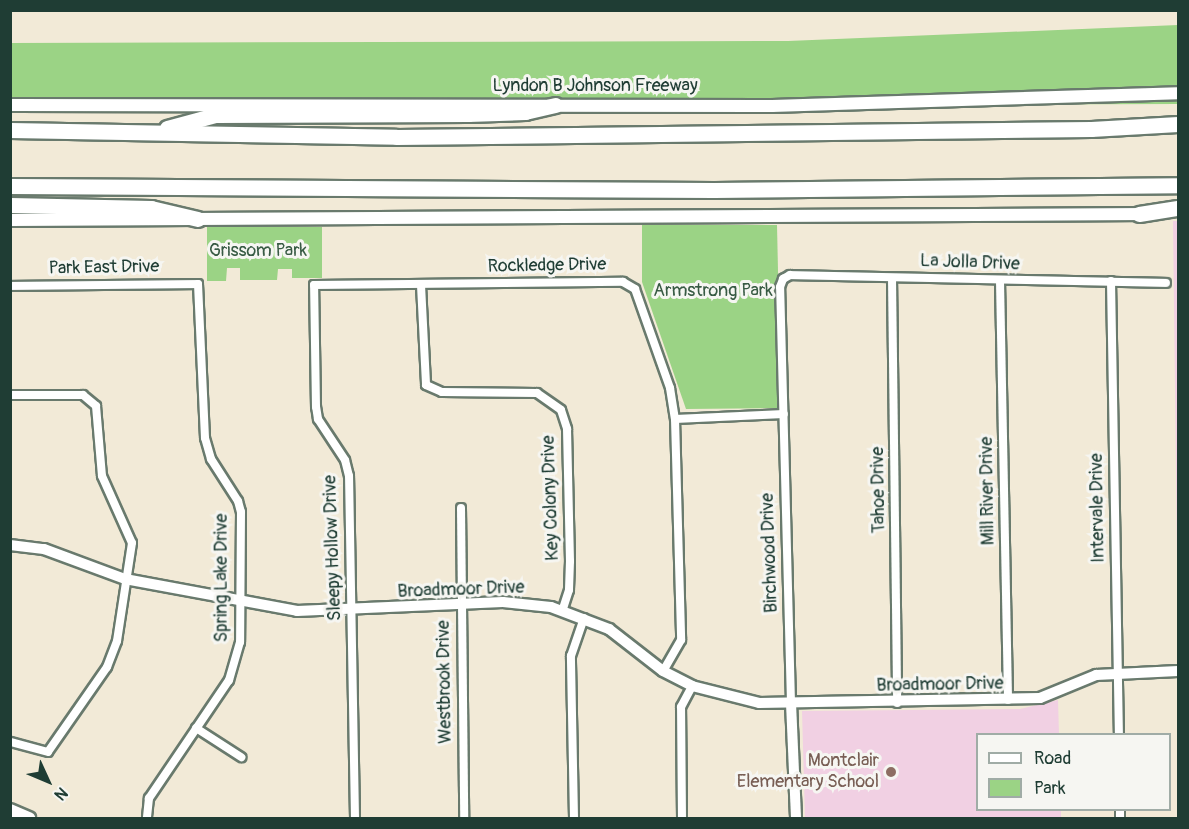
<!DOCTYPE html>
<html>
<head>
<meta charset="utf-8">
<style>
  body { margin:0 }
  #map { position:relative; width:1189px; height:829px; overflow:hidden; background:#f2ead7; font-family:Pangolin,sans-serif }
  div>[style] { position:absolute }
  .built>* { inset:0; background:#f1d0e3 }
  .green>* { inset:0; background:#9bd385 }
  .roads { filter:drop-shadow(2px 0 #697a6d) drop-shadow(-2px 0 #697a6d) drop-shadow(0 2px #697a6d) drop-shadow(0 -2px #697a6d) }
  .minor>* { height:8px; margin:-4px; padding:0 4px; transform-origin:4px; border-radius:4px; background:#fff }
  .tertiary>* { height:10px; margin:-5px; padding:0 5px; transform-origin:5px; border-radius:5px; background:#fff }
  .secondary>* { height:12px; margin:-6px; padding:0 6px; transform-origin:6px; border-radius:6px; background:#fff }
  .motorway>* { height:15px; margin:-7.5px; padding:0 7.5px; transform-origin:7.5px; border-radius:7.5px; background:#fff }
  .dots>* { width:16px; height:16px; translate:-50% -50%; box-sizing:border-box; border:3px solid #f6f6f2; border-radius:50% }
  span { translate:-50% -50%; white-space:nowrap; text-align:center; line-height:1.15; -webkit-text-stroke:6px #f6f6f2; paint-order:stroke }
  .street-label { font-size:18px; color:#1f3d34 }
  .park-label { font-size:18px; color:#385b44 }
  .education-label { font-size:18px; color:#785e54 }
  .right { translate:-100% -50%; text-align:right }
  .frame { position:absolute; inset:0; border:12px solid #1f3d34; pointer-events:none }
  .legend { position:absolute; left:976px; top:733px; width:195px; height:78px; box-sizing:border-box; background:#f6f6f2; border:2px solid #a0aca6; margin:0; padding:8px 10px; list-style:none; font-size:18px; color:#1f3d34 }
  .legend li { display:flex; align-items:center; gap:12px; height:30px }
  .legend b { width:30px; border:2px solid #a0aca6 }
  .north { position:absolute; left:18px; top:751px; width:60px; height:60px; -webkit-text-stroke:4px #f6f6f2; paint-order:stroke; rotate:134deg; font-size:16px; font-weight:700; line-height:24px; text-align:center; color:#1f3d34 }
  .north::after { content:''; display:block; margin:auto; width:21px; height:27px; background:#1f3d34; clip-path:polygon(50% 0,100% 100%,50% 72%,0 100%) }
</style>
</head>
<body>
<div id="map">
  <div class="built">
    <div style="clip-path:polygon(1173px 221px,1178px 221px,1177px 559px)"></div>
    <div style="clip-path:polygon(1058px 700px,1059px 734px,978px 734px,978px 810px,1061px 810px,1061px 818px,805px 818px,802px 711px,1020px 709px)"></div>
  </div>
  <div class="green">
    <div style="clip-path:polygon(1178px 25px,1178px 104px,11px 108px,10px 43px,788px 41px)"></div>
    <div style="clip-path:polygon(642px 225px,777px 225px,781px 408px,686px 409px,642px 282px)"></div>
    <div style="clip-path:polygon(207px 227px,322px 227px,322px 278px,292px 278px,292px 269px,278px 269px,277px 280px,240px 280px,240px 268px,227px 268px,226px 281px,207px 281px)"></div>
  </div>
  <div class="roads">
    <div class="minor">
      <div style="left:892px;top:278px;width:425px;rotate:89.3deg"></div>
      <div style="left:1000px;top:281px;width:419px;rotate:88.9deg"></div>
      <div style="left:1111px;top:281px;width:453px;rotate:89deg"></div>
      <div style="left:421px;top:285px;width:100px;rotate:87.1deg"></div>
      <div style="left:426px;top:385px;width:17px;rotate:24deg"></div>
      <div style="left:442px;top:392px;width:95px;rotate:0.6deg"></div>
      <div style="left:537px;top:393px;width:29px;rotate:35deg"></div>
      <div style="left:561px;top:410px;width:20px;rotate:72deg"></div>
      <div style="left:567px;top:429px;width:132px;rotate:88.7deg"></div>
      <div style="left:570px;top:561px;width:29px;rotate:92deg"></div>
      <div style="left:569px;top:590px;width:22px;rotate:108deg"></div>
      <div style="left:10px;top:286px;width:188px;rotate:-0.6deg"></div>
      <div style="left:198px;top:284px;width:154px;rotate:87.4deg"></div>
      <div style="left:205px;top:438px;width:22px;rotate:74deg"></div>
      <div style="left:211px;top:459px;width:50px;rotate:57.3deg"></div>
      <div style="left:238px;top:501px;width:11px;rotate:75deg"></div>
      <div style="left:241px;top:512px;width:130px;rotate:90.4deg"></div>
      <div style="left:240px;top:642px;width:40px;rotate:106deg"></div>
      <div style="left:229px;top:680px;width:143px;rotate:124.1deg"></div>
      <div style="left:149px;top:798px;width:20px;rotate:96deg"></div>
      <div style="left:10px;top:395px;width:73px"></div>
      <div style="left:83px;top:395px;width:17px;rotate:40deg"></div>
      <div style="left:96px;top:406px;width:70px;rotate:85.1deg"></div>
      <div style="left:102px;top:476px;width:73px;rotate:65.9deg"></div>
      <div style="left:132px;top:543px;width:99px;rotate:98.7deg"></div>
      <div style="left:117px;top:641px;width:28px;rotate:111deg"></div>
      <div style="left:107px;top:667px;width:103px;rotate:124.8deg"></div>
      <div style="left:48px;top:752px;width:39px;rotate:-165deg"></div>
      <div style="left:675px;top:419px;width:109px;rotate:-2.6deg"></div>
      <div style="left:461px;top:508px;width:310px;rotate:89.4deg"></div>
      <div style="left:791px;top:703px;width:416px;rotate:-91.5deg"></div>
      <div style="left:780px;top:287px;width:9px;rotate:-69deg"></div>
      <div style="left:783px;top:279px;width:8px;rotate:-30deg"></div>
      <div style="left:790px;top:275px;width:376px;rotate:1.2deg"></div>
      <div style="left:196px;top:728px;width:54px;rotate:32.8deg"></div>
      <div style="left:1120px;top:810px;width:8px;rotate:90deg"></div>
      <div style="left:355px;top:818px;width:342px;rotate:-91deg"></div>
      <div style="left:349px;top:476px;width:16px;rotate:-104deg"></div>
      <div style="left:345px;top:460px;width:49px;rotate:-123.4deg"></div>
      <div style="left:318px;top:419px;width:12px;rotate:-99deg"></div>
      <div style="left:316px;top:407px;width:122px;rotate:-90.9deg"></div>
      <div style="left:314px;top:285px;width:309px;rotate:-0.6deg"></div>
      <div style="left:623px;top:282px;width:14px;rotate:30deg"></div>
      <div style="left:635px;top:289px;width:105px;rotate:70.5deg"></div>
      <div style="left:670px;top:388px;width:31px;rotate:81deg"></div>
      <div style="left:675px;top:419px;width:221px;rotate:88.4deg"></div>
      <div style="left:681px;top:640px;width:36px;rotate:120deg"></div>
      <div style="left:574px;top:818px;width:162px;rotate:-91.1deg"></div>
      <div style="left:571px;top:656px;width:40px;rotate:-71.1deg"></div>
      <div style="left:682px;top:818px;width:111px;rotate:-90.5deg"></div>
      <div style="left:681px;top:707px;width:24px;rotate:-62deg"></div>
    </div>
    <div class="tertiary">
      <div style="left:10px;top:545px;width:34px;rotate:7deg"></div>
      <div style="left:44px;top:549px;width:86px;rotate:20.3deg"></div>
      <div style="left:125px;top:579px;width:175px;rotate:10.5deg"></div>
      <div style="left:297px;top:611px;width:206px;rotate:-2.5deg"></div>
      <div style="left:503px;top:602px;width:48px;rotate:5.9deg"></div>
      <div style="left:551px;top:607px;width:62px;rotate:20.8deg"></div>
      <div style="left:609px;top:629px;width:68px;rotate:37.9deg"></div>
      <div style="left:663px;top:671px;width:33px;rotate:27deg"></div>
      <div style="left:692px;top:686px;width:69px;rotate:14.2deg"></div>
      <div style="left:759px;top:703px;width:281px;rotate:-1deg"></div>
      <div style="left:1040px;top:698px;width:61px;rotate:-22.3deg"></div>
      <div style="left:1096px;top:675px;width:82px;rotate:-2.8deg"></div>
      <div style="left:791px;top:703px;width:115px;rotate:87.5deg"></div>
    </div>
    <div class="secondary">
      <div style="left:10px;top:105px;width:762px;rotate:0.08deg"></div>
      <div style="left:772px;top:106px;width:406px;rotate:-1.8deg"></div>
      <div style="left:10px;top:220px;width:1136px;rotate:-0.3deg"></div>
      <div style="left:10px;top:810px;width:21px;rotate:23deg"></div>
    </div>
    <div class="motorway">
      <div style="left:167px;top:128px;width:50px;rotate:-15.2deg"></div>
      <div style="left:215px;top:115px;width:253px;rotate:-0.2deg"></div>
      <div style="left:468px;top:114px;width:57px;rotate:-2deg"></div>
      <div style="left:525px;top:112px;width:31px;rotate:-13deg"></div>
      <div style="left:10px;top:130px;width:386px;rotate:1deg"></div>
      <div style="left:396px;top:137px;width:695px;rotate:-0.66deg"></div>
      <div style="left:1091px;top:129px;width:87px;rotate:-3.3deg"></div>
      <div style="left:10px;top:186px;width:704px;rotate:0.33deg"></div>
      <div style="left:714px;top:190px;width:464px;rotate:-0.6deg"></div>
      <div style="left:10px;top:205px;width:141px;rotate:1.2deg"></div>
      <div style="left:151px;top:208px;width:48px;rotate:13.2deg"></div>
      <div style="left:1139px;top:214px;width:39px;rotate:-9deg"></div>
    </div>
  </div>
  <div class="dots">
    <div style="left:891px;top:772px;background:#8d6e63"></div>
  </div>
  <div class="street-label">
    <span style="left:595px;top:86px">Lyndon B Johnson Freeway</span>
    <span style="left:970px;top:263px;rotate:2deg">La Jolla Drive</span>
    <span style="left:547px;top:266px;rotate:-1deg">Rockledge Drive</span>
    <span style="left:104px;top:268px;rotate:-1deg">Park East Drive</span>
    <span style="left:879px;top:490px;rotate:-91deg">Tahoe Drive</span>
    <span style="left:988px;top:491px;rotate:-91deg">Mill River Drive</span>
    <span style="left:551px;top:498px;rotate:-92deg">Key Colony Drive</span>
    <span style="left:1098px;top:508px;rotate:-91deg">Intervale Drive</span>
    <span style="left:333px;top:548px;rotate:-92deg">Sleepy Hollow Drive</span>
    <span style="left:770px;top:553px;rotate:-92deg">Birchwood Drive</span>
    <span style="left:222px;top:578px;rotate:-90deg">Spring Lake Drive</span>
    <span style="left:461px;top:590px;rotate:-2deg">Broadmoor Drive</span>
    <span style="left:445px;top:682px;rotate:-91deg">Westbrook Drive</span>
    <span style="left:940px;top:685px;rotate:-1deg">Broadmoor Drive</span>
  </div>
  <div class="park-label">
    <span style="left:258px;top:251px">Grissom Park</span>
    <span style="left:713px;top:291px">Armstrong Park</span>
  </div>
  <div class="education-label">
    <span class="right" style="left:879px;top:772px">Montclair<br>Elementary School</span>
  </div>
  <div class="frame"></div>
  <ul class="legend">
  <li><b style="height:8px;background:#fff"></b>Road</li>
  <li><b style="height:16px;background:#9bd385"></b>Park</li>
  </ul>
  <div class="north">N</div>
</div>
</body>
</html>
